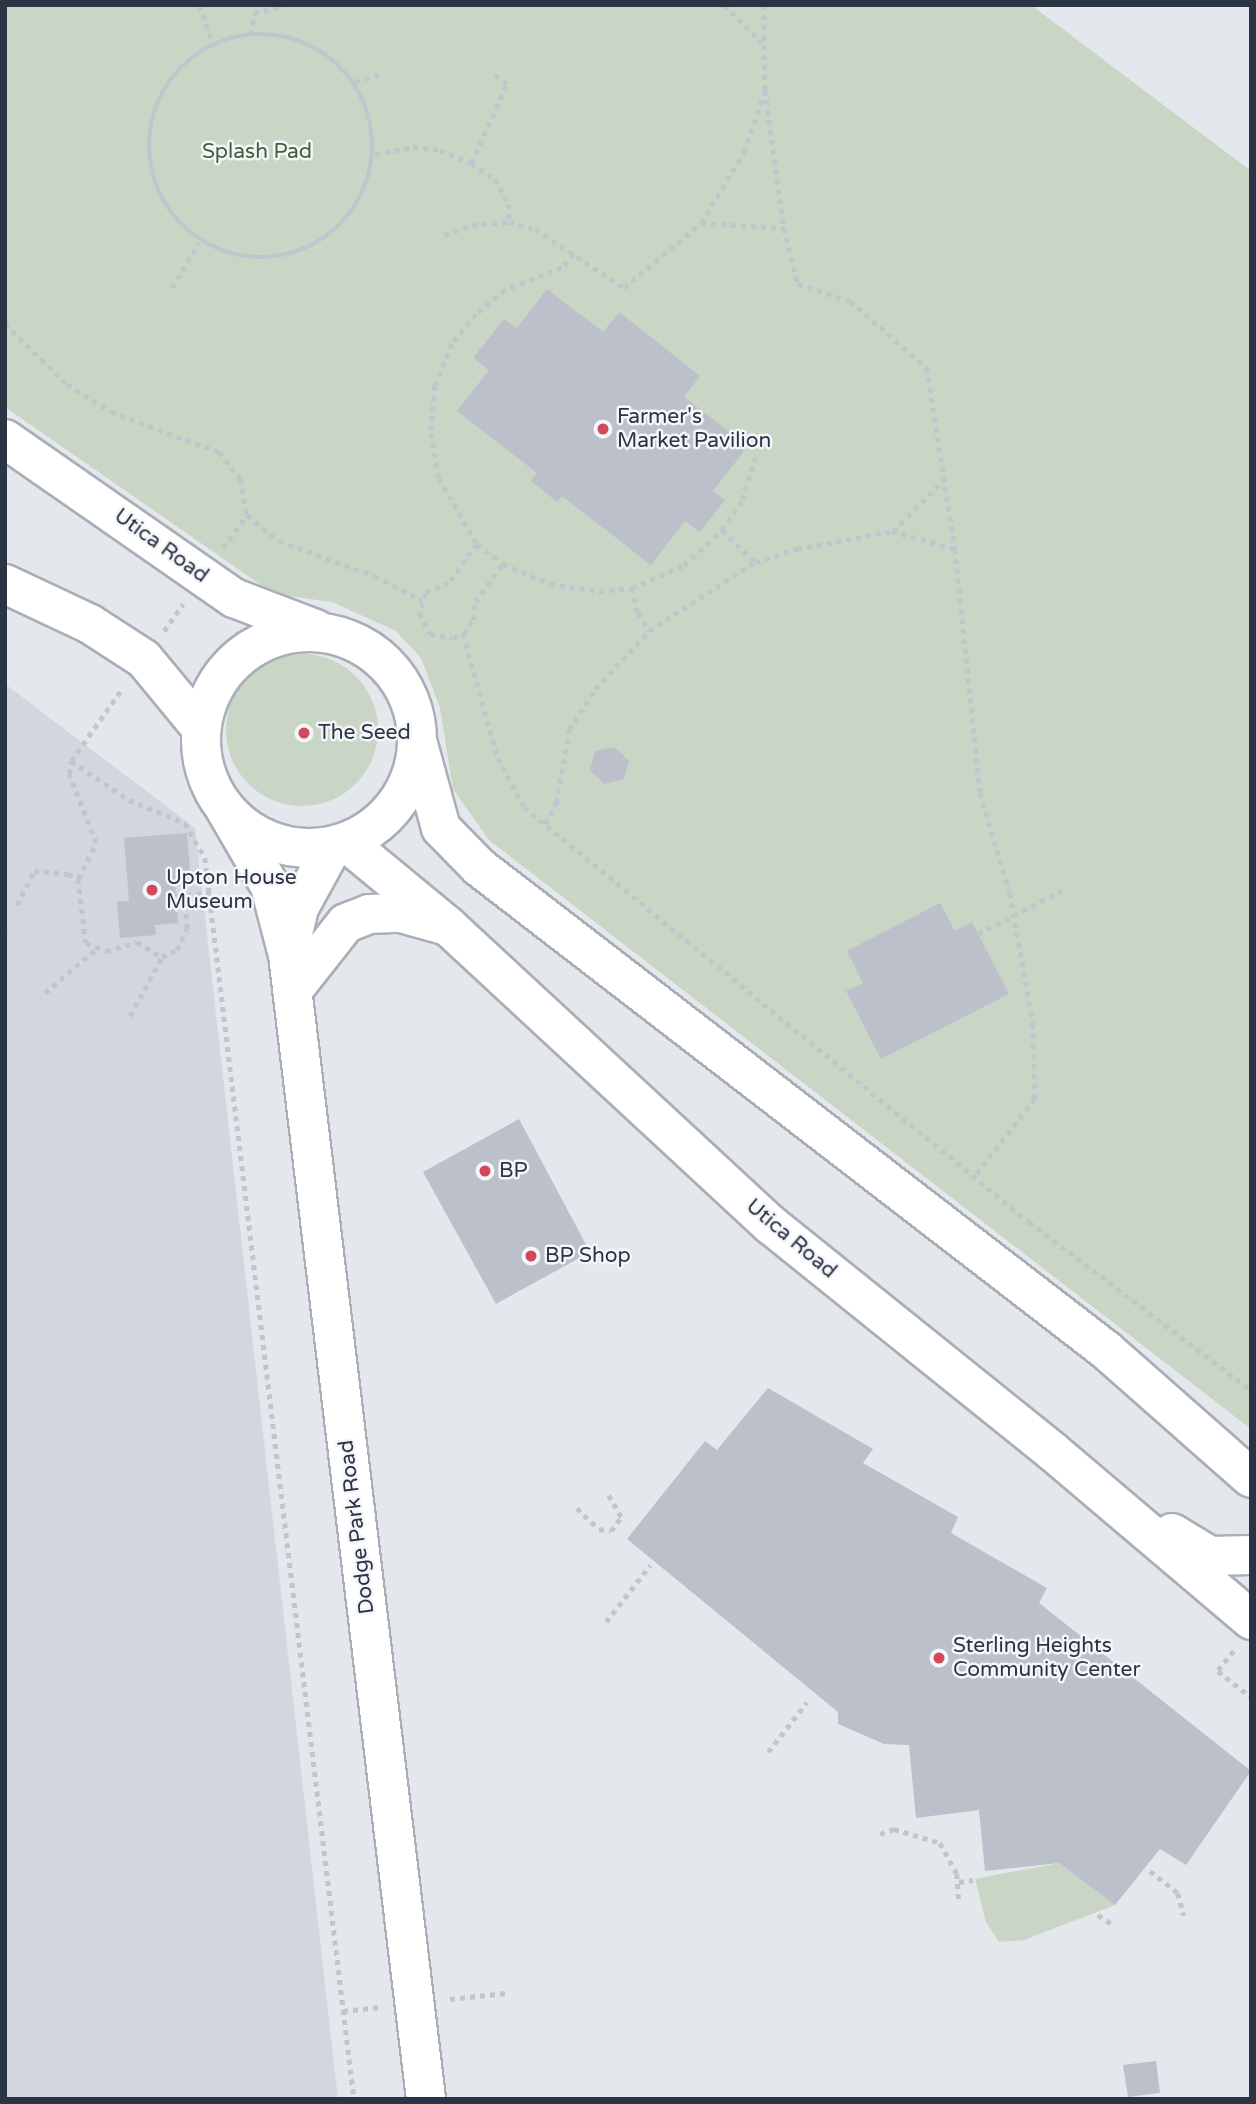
<!DOCTYPE html>
<html>
<head>
<meta charset="utf-8">
<style>
  body { margin:0 }
  #map { position:relative; width:1256px; height:2104px; overflow:hidden; background:#e4e7ec; font-family:"Varela Round",sans-serif }
  div>[style] { position:absolute }
  .built>* { inset:0; background:#d2d6de }
  .green>* { inset:0; background:#c9d6c5 }
  .round { border-radius:50% }
  .building>* { inset:0; background:#bbc0ca }
  .path>* { height:4.5px; margin-top:-2.25px; transform-origin:0; background:repeating-linear-gradient(90deg,#c2c5cb 0 5px,transparent 0 10px) }
  .path>.ring { margin:-2.25px; padding:0; box-sizing:content-box; background:none; border:4.5px solid #c2c5cb; border-radius:50% }
  .roads { filter:drop-shadow(2px 0 #a9aeb7) drop-shadow(-2px 0 #a9aeb7) drop-shadow(0 2px #a9aeb7) drop-shadow(0 -2px #a9aeb7) }
  .secondary>* { height:38px; margin:-19px; padding:0 19px; transform-origin:19px; border-radius:19px; background:#fff }
  .secondary>.ring { margin:-19px; padding:0; box-sizing:content-box; background:none; border:38px solid #fff; border-radius:50% }
  .dots>* { width:19px; height:19px; translate:-50% -50%; box-sizing:border-box; border:4px solid #f4f6f9; border-radius:50% }
  span { translate:-50% -50%; white-space:nowrap; text-align:center; line-height:1.15; -webkit-text-stroke:5px #f4f6f9; paint-order:stroke }
  .park-label { font-size:21px; color:#3f6138 }
  .poi-label { font-size:21px; color:#2b3445 }
  .left { translate:0 -50%; text-align:left }
  .street-label { font-size:21px; color:#2b3445 }
  .frame { position:absolute; inset:0; border:7px solid #2b3445; pointer-events:none }
</style>
</head>
<body>
<div id="map">
  <div class="built">
    <div style="clip-path:polygon(5px 684px,195px 828px,338px 2099px,5px 2099px)"></div>
  </div>
  <div class="green">
    <div style="clip-path:polygon(5px 5px,1031px 5px,1251px 171px,1251px 1429px,489px 840px,453px 789px,440px 708px,421px 658px,396px 631px,332px 602px,274px 594px,5px 407px)"></div>
    <div class="round" style="left:226px;top:654px;width:152px;height:152px"></div>
    <div style="clip-path:polygon(1059px 1863px,1115px 1905px,1024px 1940px,999px 1942px,986px 1922px,975px 1879px)"></div>
  </div>
  <div class="building">
    <div style="clip-path:polygon(547px 289px,603px 332px,619px 312px,700px 376px,684px 397px,748px 446px,713px 491px,725px 500px,700px 532px,685px 521px,651px 565px,562px 496px,557px 502px,531px 481px,537px 473px,457px 411px,489px 370px,473px 358px,504px 319px,517px 328px)"></div>
    <div style="clip-path:polygon(615px 747px,629px 761px,624px 779px,604px 784px,590px 770px,595px 751px)"></div>
    <div style="clip-path:polygon(187px 833px,191px 881px,175px 883px,178px 923px,155px 925px,156px 935px,120px 938px,117px 902px,129px 901px,124px 838px)"></div>
    <div style="clip-path:polygon(940px 903px,955px 931px,972px 922px,1009px 994px,881px 1059px,846px 991px,863px 983px,847px 951px)"></div>
    <div style="clip-path:polygon(519px 1119px,590px 1252px,496px 1304px,423px 1172px)"></div>
    <div style="clip-path:polygon(768px 1388px,873px 1449px,863px 1463px,958px 1517px,951px 1533px,1047px 1588px,1039px 1603px,1251px 1771px,1186px 1865px,1160px 1849px,1115px 1905px,1059px 1863px,985px 1871px,979px 1810px,916px 1818px,909px 1745px,884px 1744px,838px 1724px,838px 1712px,627px 1539px,705px 1441px,717px 1450px)"></div>
    <div style="clip-path:polygon(1156px 2061px,1160px 2093px,1128px 2097px,1123px 2065px)"></div>
  </div>
  <div class="path">
    <div style="left:200px;top:5px;width:42px;rotate:72deg"></div>
    <div style="left:724px;top:5px;width:54px;rotate:44.3deg"></div>
    <div style="left:764px;top:5px;width:85px;rotate:89.3deg"></div>
    <div style="left:765px;top:90px;width:139px;rotate:82.2deg"></div>
    <div style="left:784px;top:228px;width:58px;rotate:76deg"></div>
    <div style="left:798px;top:284px;width:55px;rotate:18.1deg"></div>
    <div style="left:850px;top:301px;width:102px;rotate:41deg"></div>
    <div style="left:927px;top:368px;width:183px;rotate:81.2deg"></div>
    <div style="left:955px;top:549px;width:245px;rotate:84.1deg"></div>
    <div style="left:980px;top:793px;width:104px;rotate:73.3deg"></div>
    <div style="left:1010px;top:893px;width:133px;rotate:80deg"></div>
    <div style="left:1033px;top:1024px;width:75px;rotate:88.5deg"></div>
    <div style="left:1035px;top:1099px;width:96px;rotate:127.8deg"></div>
    <div class="ring" style="left:149px;top:34px;width:219.5px;height:219.5px"></div>
    <div style="left:251px;top:35px;width:22px;rotate:-82deg"></div>
    <div style="left:254px;top:13px;width:32px;rotate:-14deg"></div>
    <div style="left:355px;top:82px;width:28px;rotate:-18deg"></div>
    <div style="left:375px;top:154px;width:39px;rotate:-10deg"></div>
    <div style="left:413px;top:147px;width:27px;rotate:6deg"></div>
    <div style="left:440px;top:150px;width:34px;rotate:23deg"></div>
    <div style="left:471px;top:163px;width:29px;rotate:34deg"></div>
    <div style="left:495px;top:179px;width:29px;rotate:61deg"></div>
    <div style="left:509px;top:204px;width:18px;rotate:90deg"></div>
    <div style="left:471px;top:163px;width:87px;rotate:-65.5deg"></div>
    <div style="left:507px;top:84px;width:18px;rotate:-146deg"></div>
    <div style="left:701px;top:223px;width:83px;rotate:3.4deg"></div>
    <div style="left:444px;top:235px;width:30px;rotate:-20deg"></div>
    <div style="left:472px;top:225px;width:37px;rotate:-5deg"></div>
    <div style="left:509px;top:222px;width:27px;rotate:15deg"></div>
    <div style="left:535px;top:229px;width:107px;rotate:33.5deg"></div>
    <div style="left:624px;top:288px;width:101px;rotate:-40.2deg"></div>
    <div style="left:701px;top:223px;width:83px;rotate:-58.8deg"></div>
    <div style="left:744px;top:152px;width:65px;rotate:-71deg"></div>
    <div style="left:574px;top:254px;width:18px;rotate:131deg"></div>
    <div style="left:562px;top:268px;width:61px;rotate:158.9deg"></div>
    <div style="left:505px;top:290px;width:38px;rotate:140deg"></div>
    <div style="left:476px;top:314px;width:38px;rotate:129deg"></div>
    <div style="left:452px;top:344px;width:45px;rotate:112deg"></div>
    <div style="left:435px;top:386px;width:47px;rotate:94.9deg"></div>
    <div style="left:431px;top:433px;width:46px;rotate:79.9deg"></div>
    <div style="left:439px;top:478px;width:76px;rotate:60.1deg"></div>
    <div style="left:477px;top:544px;width:33px;rotate:38deg"></div>
    <div style="left:503px;top:564px;width:51px;rotate:23.1deg"></div>
    <div style="left:550px;top:584px;width:49px;rotate:8.1deg"></div>
    <div style="left:599px;top:591px;width:33px;rotate:-5deg"></div>
    <div style="left:632px;top:588px;width:57px;rotate:-23.9deg"></div>
    <div style="left:684px;top:565px;width:52px;rotate:-42.6deg"></div>
    <div style="left:722px;top:530px;width:36px;rotate:-56deg"></div>
    <div style="left:742px;top:500px;width:44px;rotate:-72.8deg"></div>
    <div style="left:172px;top:288px;width:53px;rotate:-59.6deg"></div>
    <div style="left:5px;top:324px;width:86px;rotate:44.1deg"></div>
    <div style="left:67px;top:384px;width:52px;rotate:32.5deg"></div>
    <div style="left:111px;top:412px;width:115px;rotate:20.3deg"></div>
    <div style="left:219px;top:452px;width:35px;rotate:51deg"></div>
    <div style="left:241px;top:479px;width:36px;rotate:81deg"></div>
    <div style="left:247px;top:515px;width:41px;rotate:39.1deg"></div>
    <div style="left:279px;top:541px;width:102px;rotate:20deg"></div>
    <div style="left:375px;top:576px;width:53px;rotate:27.1deg"></div>
    <div style="left:722px;top:530px;width:46px;rotate:44.1deg"></div>
    <div style="left:893px;top:531px;width:74px;rotate:-45deg"></div>
    <div style="left:477px;top:544px;width:48px;rotate:125.7deg"></div>
    <div style="left:449px;top:583px;width:25px;rotate:157deg"></div>
    <div style="left:426px;top:593px;width:21px;rotate:107deg"></div>
    <div style="left:420px;top:613px;width:23px;rotate:65deg"></div>
    <div style="left:430px;top:634px;width:23px;rotate:10deg"></div>
    <div style="left:453px;top:638px;width:11px;rotate:-22deg"></div>
    <div style="left:463px;top:634px;width:17px;rotate:-54deg"></div>
    <div style="left:473px;top:620px;width:18px;rotate:-84deg"></div>
    <div style="left:475px;top:602px;width:47px;rotate:-53.6deg"></div>
    <div style="left:223px;top:548px;width:41px;rotate:-54deg"></div>
    <div style="left:632px;top:588px;width:26px;rotate:77deg"></div>
    <div style="left:638px;top:613px;width:21px;rotate:59deg"></div>
    <div style="left:164px;top:631px;width:33px;rotate:-55deg"></div>
    <div style="left:463px;top:634px;width:129px;rotate:74.2deg"></div>
    <div style="left:498px;top:758px;width:55px;rotate:62deg"></div>
    <div style="left:524px;top:807px;width:654px;rotate:39.41deg"></div>
    <div style="left:1029px;top:1222px;width:278px;rotate:37.1deg"></div>
    <div style="left:71px;top:761px;width:70px;rotate:33.9deg"></div>
    <div style="left:129px;top:800px;width:61px;rotate:22.3deg"></div>
    <div style="left:185px;top:823px;width:40px;rotate:60.3deg"></div>
    <div style="left:205px;top:858px;width:1250px;rotate:83.15deg"></div>
    <div style="left:545px;top:824px;width:24px;rotate:-62deg"></div>
    <div style="left:556px;top:803px;width:74px;rotate:-79.9deg"></div>
    <div style="left:569px;top:730px;width:49px;rotate:-57.6deg"></div>
    <div style="left:595px;top:689px;width:79px;rotate:-47deg"></div>
    <div style="left:649px;top:631px;width:126px;rotate:-33.1deg"></div>
    <div style="left:755px;top:562px;width:44px;rotate:-17.2deg"></div>
    <div style="left:797px;top:549px;width:97px;rotate:-10.7deg"></div>
    <div style="left:892px;top:531px;width:66px;rotate:15.9deg"></div>
    <div style="left:78px;top:879px;width:40px;rotate:-63.4deg"></div>
    <div style="left:96px;top:843px;width:74px;rotate:-111.4deg"></div>
    <div style="left:69px;top:774px;width:13px;rotate:-81deg"></div>
    <div style="left:71px;top:761px;width:88px;rotate:-54.7deg"></div>
    <div style="left:176px;top:896px;width:35px;rotate:-5deg"></div>
    <div style="left:17px;top:905px;width:38px;rotate:-63deg"></div>
    <div style="left:34px;top:871px;width:34px;rotate:5deg"></div>
    <div style="left:68px;top:874px;width:11px;rotate:27deg"></div>
    <div style="left:78px;top:879px;width:64px;rotate:82.9deg"></div>
    <div style="left:86px;top:943px;width:22px;rotate:22deg"></div>
    <div style="left:106px;top:951px;width:32px;rotate:-16deg"></div>
    <div style="left:137px;top:942px;width:29px;rotate:31deg"></div>
    <div style="left:162px;top:957px;width:17px;rotate:-25deg"></div>
    <div style="left:177px;top:950px;width:23px;rotate:-65deg"></div>
    <div style="left:187px;top:929px;width:34px;rotate:-95deg"></div>
    <div style="left:5px;top:931px;width:2px;rotate:-63deg"></div>
    <div style="left:978px;top:934px;width:98px;rotate:-27.3deg"></div>
    <div style="left:45px;top:993px;width:66px;rotate:-40.7deg"></div>
    <div style="left:130px;top:1016px;width:67px;rotate:-61.5deg"></div>
    <div style="left:577px;top:1508px;width:30px;rotate:44deg"></div>
    <div style="left:599px;top:1529px;width:12px;rotate:9deg"></div>
    <div style="left:611px;top:1531px;width:17px;rotate:-54deg"></div>
    <div style="left:621px;top:1517px;width:28px;rotate:-120deg"></div>
    <div style="left:606px;top:1622px;width:72px;rotate:-52.3deg"></div>
    <div style="left:1234px;top:1651px;width:26px;rotate:129deg"></div>
    <div style="left:1218px;top:1671px;width:42px;rotate:38.2deg"></div>
    <div style="left:768px;top:1752px;width:63px;rotate:-52deg"></div>
    <div style="left:880px;top:1834px;width:15px;rotate:-20deg"></div>
    <div style="left:894px;top:1829px;width:48px;rotate:16.9deg"></div>
    <div style="left:940px;top:1843px;width:35px;rotate:61deg"></div>
    <div style="left:957px;top:1874px;width:30px;rotate:86deg"></div>
    <div style="left:1150px;top:1871px;width:36px;rotate:38deg"></div>
    <div style="left:1178px;top:1893px;width:23px;rotate:75deg"></div>
    <div style="left:959px;top:1882px;width:14px;rotate:-8deg"></div>
    <div style="left:1098px;top:1915px;width:17px;rotate:33deg"></div>
    <div style="left:450px;top:1999px;width:56px;rotate:-6.1deg"></div>
    <div style="left:343px;top:2011px;width:38px;rotate:-6deg"></div>
  </div>
  <div class="roads">
    <div class="secondary">
      <div style="left:5px;top:439px;width:279px;rotate:34.8deg"></div>
      <div style="left:234px;top:598px;width:87px;rotate:20.9deg"></div>
      <div style="left:5px;top:584px;width:94px;rotate:25.2deg"></div>
      <div style="left:90px;top:624px;width:64px;rotate:32.9deg"></div>
      <div style="left:144px;top:659px;width:89px;rotate:50.4deg"></div>
      <div class="ring" style="left:201px;top:632px;width:178px;height:178px"></div>
      <div style="left:418px;top:744px;width:87px;rotate:74.7deg"></div>
      <div style="left:441px;top:828px;width:54px;rotate:45.7deg"></div>
      <div style="left:479px;top:867px;width:791px;rotate:37.61deg"></div>
      <div style="left:1106px;top:1350px;width:193px;rotate:41.4deg"></div>
      <div style="left:224px;top:807px;width:91px;rotate:59.8deg"></div>
      <div style="left:270px;top:886px;width:71px;rotate:75.4deg"></div>
      <div style="left:288px;top:955px;width:1152px;rotate:83.12deg"></div>
      <div style="left:346px;top:842px;width:134px;rotate:39.5deg"></div>
      <div style="left:449px;top:927px;width:439px;rotate:42.8deg"></div>
      <div style="left:771px;top:1225px;width:361px;rotate:38.8deg"></div>
      <div style="left:1052px;top:1451px;width:261px;rotate:40.3deg"></div>
      <div style="left:288px;top:955px;width:48px;rotate:-76.8deg"></div>
      <div style="left:299px;top:908px;width:71px;rotate:-61.3deg"></div>
      <div style="left:293px;top:990px;width:85px;rotate:-51.7deg"></div>
      <div style="left:346px;top:923px;width:25px;rotate:-21deg"></div>
      <div style="left:369px;top:914px;width:32px;rotate:-2deg"></div>
      <div style="left:401px;top:913px;width:45px;rotate:15.6deg"></div>
      <div style="left:1172px;top:1533px;width:44px;rotate:31.2deg"></div>
      <div style="left:1210px;top:1556px;width:41px;rotate:-1.4deg"></div>
    </div>
  </div>
  <div class="dots">
    <div style="left:603px;top:429px;background:#d1495b"></div>
    <div style="left:304px;top:733px;background:#d1495b"></div>
    <div style="left:152px;top:890px;background:#d1495b"></div>
    <div style="left:485px;top:1171px;background:#d1495b"></div>
    <div style="left:531px;top:1256px;background:#d1495b"></div>
    <div style="left:939px;top:1658px;background:#d1495b"></div>
  </div>
  <div class="park-label">
    <span style="left:257px;top:152px">Splash Pad</span>
  </div>
  <div class="poi-label">
    <span class="left" style="left:617px;top:429px">Farmer's<br>Market Pavilion</span>
    <span class="left" style="left:318px;top:733px">The Seed</span>
    <span class="left" style="left:166px;top:890px">Upton House<br>Museum</span>
    <span class="left" style="left:499px;top:1171px">BP</span>
    <span class="left" style="left:545px;top:1256px">BP Shop</span>
    <span class="left" style="left:953px;top:1658px">Sterling Heights<br>Community Center</span>
  </div>
  <div class="street-label">
    <span style="left:161px;top:546px;rotate:36deg">Utica Road</span>
    <span style="left:791px;top:1239px;rotate:40deg">Utica Road</span>
    <span style="left:357px;top:1527px;rotate:-97deg">Dodge Park Road</span>
  </div>
  <div class="frame"></div>
</div>
</body>
</html>
